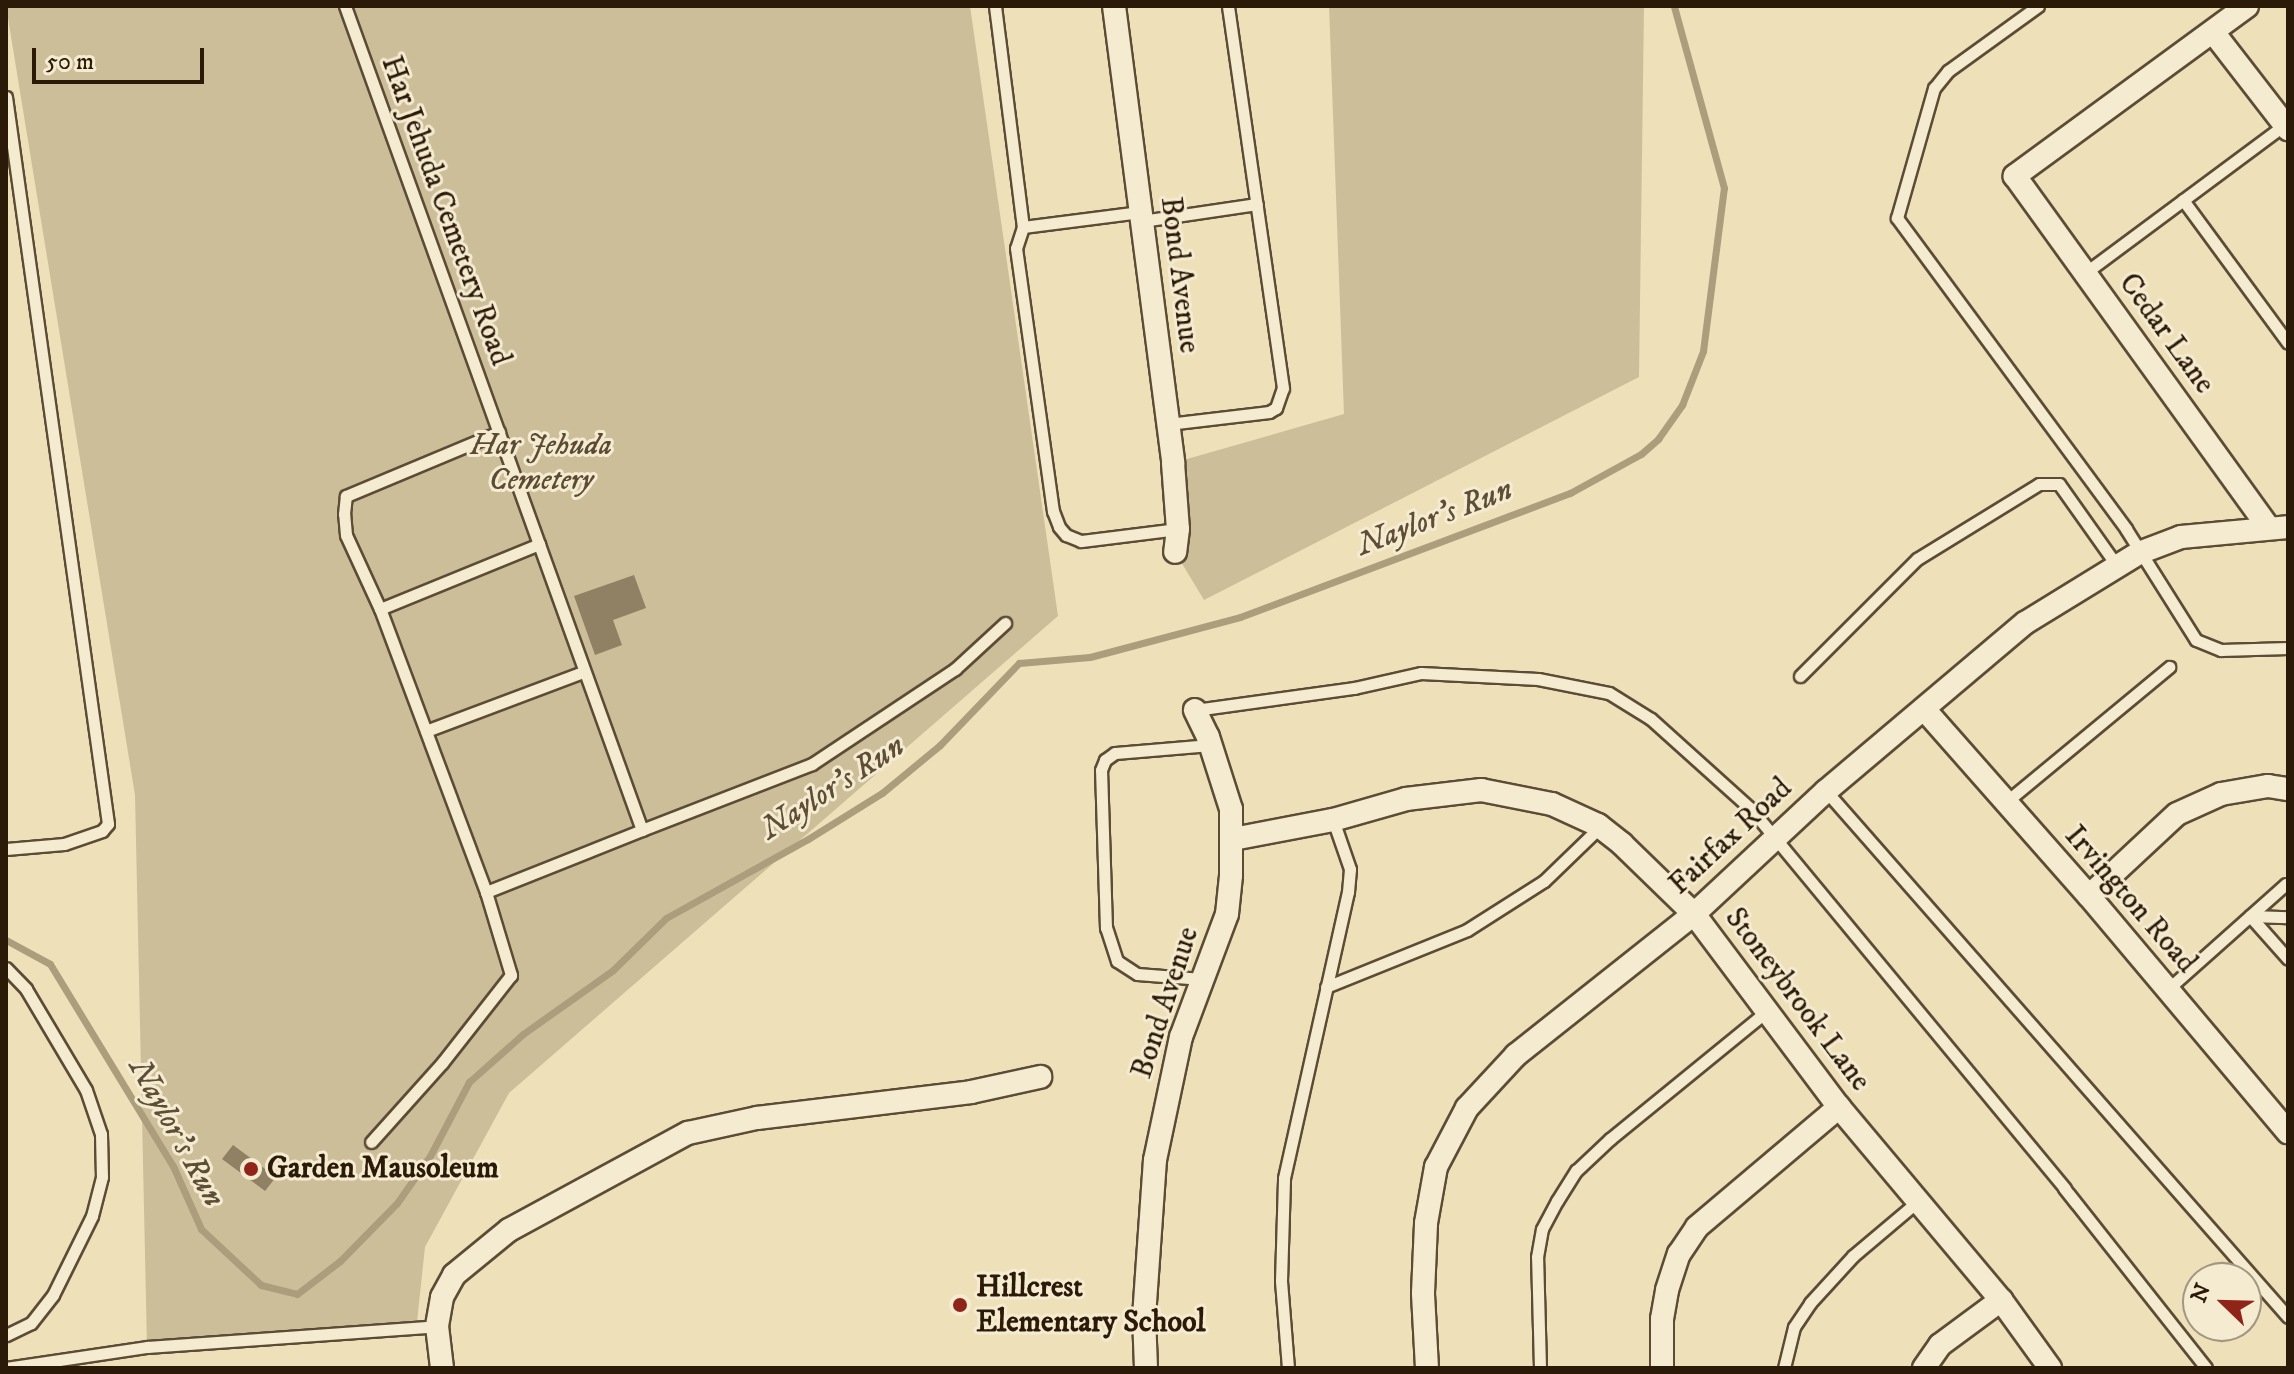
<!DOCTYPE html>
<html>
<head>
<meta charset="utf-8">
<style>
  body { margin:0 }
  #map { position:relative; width:2294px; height:1374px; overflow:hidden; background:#eee0b8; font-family:"IM FELL DW Pica",serif }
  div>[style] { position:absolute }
  .green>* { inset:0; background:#cdbe9a }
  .stream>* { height:7px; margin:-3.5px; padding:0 3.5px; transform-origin:3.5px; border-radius:3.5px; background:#ac9d7c }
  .building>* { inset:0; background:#918164 }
  .roads { filter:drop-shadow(2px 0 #5c4c35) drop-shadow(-2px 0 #5c4c35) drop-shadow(0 2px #5c4c35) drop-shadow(0 -2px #5c4c35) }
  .lane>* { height:11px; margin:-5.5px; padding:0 5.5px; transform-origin:5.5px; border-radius:5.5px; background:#f4ebd1 }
  .street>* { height:22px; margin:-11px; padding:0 11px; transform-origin:11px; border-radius:11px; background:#f4ebd1 }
  .dots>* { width:22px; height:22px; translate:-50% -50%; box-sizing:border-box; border:4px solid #f4ebd1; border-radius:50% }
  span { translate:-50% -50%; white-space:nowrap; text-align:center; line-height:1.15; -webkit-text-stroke:6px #f4ebd1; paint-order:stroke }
  .street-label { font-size:30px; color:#2c1a09 }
  .park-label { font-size:30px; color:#5c4b34; font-style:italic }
  .poi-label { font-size:30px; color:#2c1a09; font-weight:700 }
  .left { translate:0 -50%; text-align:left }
  .water-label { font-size:32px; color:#5f4e37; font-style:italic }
  .frame { position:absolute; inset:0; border:8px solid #2c1a09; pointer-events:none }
  .north { position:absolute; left:2182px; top:1262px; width:80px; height:80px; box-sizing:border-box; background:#f4ebd1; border:2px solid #a49781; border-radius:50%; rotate:293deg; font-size:22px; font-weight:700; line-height:32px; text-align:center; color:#2c1a09 }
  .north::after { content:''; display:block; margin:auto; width:28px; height:36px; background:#8f2418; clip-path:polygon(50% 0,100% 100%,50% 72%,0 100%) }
  .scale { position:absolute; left:32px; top:48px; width:172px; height:36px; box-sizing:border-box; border:4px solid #2c1a09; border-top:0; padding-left:10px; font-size:24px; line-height:28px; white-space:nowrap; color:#2c1a09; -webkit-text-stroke:6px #f4ebd1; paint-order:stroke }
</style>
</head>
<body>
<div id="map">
  <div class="green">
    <div style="clip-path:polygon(6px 6px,970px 6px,1058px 616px,509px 1093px,425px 1247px,417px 1322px,147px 1347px,135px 795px)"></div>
    <div style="clip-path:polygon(1329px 6px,1644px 6px,1639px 377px,1204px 600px,1175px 552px,1173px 463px,1344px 414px)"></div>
  </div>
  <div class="stream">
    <div style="left:6px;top:940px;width:50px;rotate:28.6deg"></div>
    <div style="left:50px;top:964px;width:237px;rotate:58.7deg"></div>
    <div style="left:173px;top:1166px;width:69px;rotate:66deg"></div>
    <div style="left:201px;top:1229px;width:82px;rotate:43deg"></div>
    <div style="left:261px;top:1285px;width:37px;rotate:14deg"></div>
    <div style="left:297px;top:1294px;width:54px;rotate:-37.5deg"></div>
    <div style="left:340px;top:1261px;width:81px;rotate:-45.5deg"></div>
    <div style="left:397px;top:1203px;width:57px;rotate:-54.9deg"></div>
    <div style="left:430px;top:1156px;width:84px;rotate:-62.2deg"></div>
    <div style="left:469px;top:1082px;width:72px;rotate:-41.6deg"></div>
    <div style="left:523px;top:1034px;width:110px;rotate:-35.4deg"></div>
    <div style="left:613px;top:970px;width:74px;rotate:-44.5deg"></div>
    <div style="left:666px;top:918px;width:162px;rotate:-29.1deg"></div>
    <div style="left:808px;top:839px;width:87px;rotate:-31.9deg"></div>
    <div style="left:882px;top:793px;width:75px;rotate:-39.6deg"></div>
    <div style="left:940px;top:745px;width:114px;rotate:-46.1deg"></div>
    <div style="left:1019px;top:663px;width:71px;rotate:-4.8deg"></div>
    <div style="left:1090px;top:657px;width:155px;rotate:-14.9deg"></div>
    <div style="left:1240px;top:617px;width:353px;rotate:-20.6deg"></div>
    <div style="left:1570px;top:493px;width:81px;rotate:-28.8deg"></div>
    <div style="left:1641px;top:454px;width:23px;rotate:-41deg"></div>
    <div style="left:1658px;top:439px;width:42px;rotate:-54.8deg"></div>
    <div style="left:1682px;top:405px;width:58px;rotate:-68.7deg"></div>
    <div style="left:1703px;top:351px;width:164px;rotate:-82.7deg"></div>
    <div style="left:1724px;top:188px;width:189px;rotate:-105.4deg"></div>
  </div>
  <div class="building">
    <div style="clip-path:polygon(634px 575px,646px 608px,613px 620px,622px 645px,595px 655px,574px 596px)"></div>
    <div style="clip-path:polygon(233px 1145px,276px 1177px,265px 1191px,222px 1159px)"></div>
  </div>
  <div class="roads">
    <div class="lane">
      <div style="left:345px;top:6px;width:876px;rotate:70.18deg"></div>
      <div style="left:642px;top:830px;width:168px;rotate:158.3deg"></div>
      <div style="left:486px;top:892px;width:87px;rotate:73.2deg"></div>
      <div style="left:511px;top:975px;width:112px;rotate:128.1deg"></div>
      <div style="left:442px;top:1063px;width:106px;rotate:131.9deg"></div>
      <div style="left:995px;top:6px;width:223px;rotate:82.8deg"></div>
      <div style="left:1023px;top:227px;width:118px;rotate:-7.3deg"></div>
      <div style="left:2038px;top:6px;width:111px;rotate:144.2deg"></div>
      <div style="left:1948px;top:71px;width:22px;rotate:129deg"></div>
      <div style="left:1934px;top:88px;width:135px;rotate:105.9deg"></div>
      <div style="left:1897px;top:218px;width:386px;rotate:53.6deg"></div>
      <div style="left:2126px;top:529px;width:131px;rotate:57.8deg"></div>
      <div style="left:2196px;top:640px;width:27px;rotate:22deg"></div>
      <div style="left:2221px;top:650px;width:67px;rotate:-1.7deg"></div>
      <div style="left:6px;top:97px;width:734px;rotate:82.01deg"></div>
      <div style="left:108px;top:824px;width:9px;rotate:131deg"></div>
      <div style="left:102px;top:831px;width:40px;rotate:161.1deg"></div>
      <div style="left:64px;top:844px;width:58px;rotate:175.1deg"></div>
      <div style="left:2183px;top:200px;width:177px;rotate:53.7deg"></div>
      <div style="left:1142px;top:221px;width:116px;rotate:-8.4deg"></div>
      <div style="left:1023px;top:227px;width:22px;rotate:108deg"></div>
      <div style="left:1016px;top:248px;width:266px;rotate:82deg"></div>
      <div style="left:1053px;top:511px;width:17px;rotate:69deg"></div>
      <div style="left:1059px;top:527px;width:11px;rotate:49deg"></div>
      <div style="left:1066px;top:535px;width:16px;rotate:22deg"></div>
      <div style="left:1081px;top:541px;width:98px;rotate:-7.1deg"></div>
      <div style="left:2085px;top:273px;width:253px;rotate:-36.6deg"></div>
      <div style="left:1168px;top:424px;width:102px;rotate:-6.8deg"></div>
      <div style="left:1269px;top:412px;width:8px;rotate:-30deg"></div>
      <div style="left:1276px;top:408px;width:21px;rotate:-71deg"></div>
      <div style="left:1283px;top:388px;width:386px;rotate:-98.2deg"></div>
      <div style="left:380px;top:609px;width:172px;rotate:-22.2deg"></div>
      <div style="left:1800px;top:676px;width:165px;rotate:-45deg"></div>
      <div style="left:1917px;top:559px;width:143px;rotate:-31.6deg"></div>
      <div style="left:2039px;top:484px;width:20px"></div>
      <div style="left:2059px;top:484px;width:100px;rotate:54.7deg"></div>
      <div style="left:1195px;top:710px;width:161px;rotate:-7.9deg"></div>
      <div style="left:1354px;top:688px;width:69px;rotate:-12.6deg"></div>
      <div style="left:1421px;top:673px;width:117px;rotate:2.9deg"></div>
      <div style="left:1538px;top:679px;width:72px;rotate:11.2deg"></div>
      <div style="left:1609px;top:693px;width:49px;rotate:31.8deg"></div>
      <div style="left:1651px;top:719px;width:135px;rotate:42deg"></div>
      <div style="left:1751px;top:809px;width:492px;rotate:50.4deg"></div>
      <div style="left:2064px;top:1188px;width:229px;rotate:51.7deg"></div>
      <div style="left:426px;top:731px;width:168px;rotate:-20.6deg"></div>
      <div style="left:1826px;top:791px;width:700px;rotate:48.71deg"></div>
      <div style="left:2006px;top:802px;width:212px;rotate:-39.6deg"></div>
      <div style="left:642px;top:830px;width:182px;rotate:-21.2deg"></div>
      <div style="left:812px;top:764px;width:172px;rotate:-33.6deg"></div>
      <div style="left:955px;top:669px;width:68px;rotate:-42.6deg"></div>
      <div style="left:486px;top:892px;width:302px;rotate:-110.5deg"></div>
      <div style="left:380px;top:609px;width:81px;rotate:-114.7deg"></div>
      <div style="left:346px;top:535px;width:21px;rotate:-95deg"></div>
      <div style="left:344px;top:514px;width:18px;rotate:-84deg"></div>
      <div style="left:346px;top:496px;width:166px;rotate:-22.7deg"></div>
      <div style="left:2250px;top:916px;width:57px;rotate:48.5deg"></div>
      <div style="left:2250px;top:916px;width:38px;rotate:2deg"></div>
      <div style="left:6px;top:968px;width:29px;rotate:46deg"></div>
      <div style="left:26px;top:989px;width:117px;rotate:59.3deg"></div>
      <div style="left:86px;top:1090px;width:46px;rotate:71.2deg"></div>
      <div style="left:101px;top:1134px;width:43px;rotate:88.7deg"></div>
      <div style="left:102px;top:1177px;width:40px;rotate:104.4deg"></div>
      <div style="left:92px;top:1216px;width:88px;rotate:116.3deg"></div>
      <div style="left:53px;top:1295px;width:36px;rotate:128deg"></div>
      <div style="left:31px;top:1323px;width:28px;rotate:154deg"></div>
      <div style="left:1202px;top:979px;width:65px;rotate:-175.6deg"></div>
      <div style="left:1137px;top:974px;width:24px;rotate:-147deg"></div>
      <div style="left:1117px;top:961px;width:35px;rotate:-108deg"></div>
      <div style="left:1106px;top:928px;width:158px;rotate:-91.8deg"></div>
      <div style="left:1101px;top:770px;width:11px;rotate:-68deg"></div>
      <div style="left:1105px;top:760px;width:12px;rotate:-35deg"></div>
      <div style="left:1115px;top:753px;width:96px;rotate:-4.8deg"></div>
      <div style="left:1326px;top:987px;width:152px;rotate:-22deg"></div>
      <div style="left:1467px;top:930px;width:91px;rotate:-32.5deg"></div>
      <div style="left:1544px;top:881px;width:78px;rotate:-44deg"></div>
      <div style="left:2168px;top:989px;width:158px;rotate:-41.7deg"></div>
      <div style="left:6px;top:1368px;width:143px;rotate:-8.5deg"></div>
      <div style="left:147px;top:1347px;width:291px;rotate:-4.1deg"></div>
      <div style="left:1288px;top:1368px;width:87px;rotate:-94.6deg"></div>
      <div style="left:1281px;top:1281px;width:103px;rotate:-88.3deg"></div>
      <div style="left:1284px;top:1178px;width:293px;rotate:-77.4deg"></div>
      <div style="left:1348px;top:892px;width:23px;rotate:-85deg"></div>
      <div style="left:1350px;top:869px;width:52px;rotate:-109.1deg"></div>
      <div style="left:1540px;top:1368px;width:111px;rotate:-91.5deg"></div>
      <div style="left:1537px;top:1257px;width:28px;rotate:-80deg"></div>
      <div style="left:1542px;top:1229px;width:32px;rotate:-62deg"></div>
      <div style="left:1557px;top:1201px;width:36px;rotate:-58deg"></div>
      <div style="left:1576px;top:1171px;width:47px;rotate:-43.3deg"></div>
      <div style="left:1610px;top:1139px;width:203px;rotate:-39.2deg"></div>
      <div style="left:1784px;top:1368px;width:42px;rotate:-76.3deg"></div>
      <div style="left:1794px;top:1327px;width:29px;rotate:-56deg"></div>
      <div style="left:1810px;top:1303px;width:64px;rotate:-47.5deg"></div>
      <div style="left:1853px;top:1256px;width:85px;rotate:-40.2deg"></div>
    </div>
    <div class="street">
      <div style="left:1114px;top:6px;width:461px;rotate:82.6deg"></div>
      <div style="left:1173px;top:463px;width:66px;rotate:85.7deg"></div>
      <div style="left:1178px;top:529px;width:23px;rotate:97deg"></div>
      <div style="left:2247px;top:6px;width:288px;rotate:143.8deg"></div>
      <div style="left:2015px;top:176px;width:433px;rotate:54.2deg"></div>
      <div style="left:2213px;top:32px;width:123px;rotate:52.3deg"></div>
      <div style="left:1924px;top:709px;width:249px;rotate:48.6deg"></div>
      <div style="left:2089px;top:896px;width:309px;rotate:49.9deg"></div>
      <div style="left:1233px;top:839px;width:102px;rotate:-10.8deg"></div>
      <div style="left:1333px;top:820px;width:76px;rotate:-16deg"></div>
      <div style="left:1406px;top:799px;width:76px;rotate:-6.8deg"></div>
      <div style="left:1481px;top:790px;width:72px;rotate:11.2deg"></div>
      <div style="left:1552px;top:804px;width:51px;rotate:24.5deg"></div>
      <div style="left:1598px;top:825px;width:31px;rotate:38deg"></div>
      <div style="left:1622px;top:844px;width:100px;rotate:44.2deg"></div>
      <div style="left:1694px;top:914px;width:241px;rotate:53.1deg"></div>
      <div style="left:1839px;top:1107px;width:252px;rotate:50deg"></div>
      <div style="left:2001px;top:1300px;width:84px;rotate:54.2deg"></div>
      <div style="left:2089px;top:896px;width:120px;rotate:-43deg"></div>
      <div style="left:2177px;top:814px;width:48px;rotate:-24.4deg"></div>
      <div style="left:2221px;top:794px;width:48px;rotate:-9.7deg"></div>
      <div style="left:2268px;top:786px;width:20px;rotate:9deg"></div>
      <div style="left:442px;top:1368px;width:42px;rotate:-96.8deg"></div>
      <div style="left:437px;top:1326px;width:29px;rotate:-80deg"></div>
      <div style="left:442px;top:1297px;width:25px;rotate:-61deg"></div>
      <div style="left:454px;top:1275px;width:71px;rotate:-39.3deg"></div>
      <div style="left:509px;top:1230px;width:204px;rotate:-28.5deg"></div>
      <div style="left:688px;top:1133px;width:71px;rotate:-12.3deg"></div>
      <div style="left:757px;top:1118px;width:216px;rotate:-6.9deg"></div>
      <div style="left:971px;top:1092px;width:71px;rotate:-12.3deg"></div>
      <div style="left:1146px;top:1368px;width:51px;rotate:-92.2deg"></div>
      <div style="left:1144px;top:1317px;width:157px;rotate:-86deg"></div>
      <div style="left:1155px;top:1160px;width:126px;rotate:-78.1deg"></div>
      <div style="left:1181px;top:1037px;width:131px;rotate:-69.5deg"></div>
      <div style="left:1227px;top:914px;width:39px;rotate:-84deg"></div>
      <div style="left:1231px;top:875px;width:66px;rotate:-90deg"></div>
      <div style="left:1231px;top:809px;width:76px;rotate:-107.7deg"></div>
      <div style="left:1208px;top:737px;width:30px;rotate:-116deg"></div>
      <div style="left:1427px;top:1368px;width:75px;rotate:-93.1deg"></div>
      <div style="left:1423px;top:1293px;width:70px;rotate:-87.5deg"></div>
      <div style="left:1426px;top:1223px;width:57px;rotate:-79.9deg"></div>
      <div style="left:1436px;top:1167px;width:67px;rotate:-62.3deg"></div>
      <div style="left:1467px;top:1108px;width:72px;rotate:-47.2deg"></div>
      <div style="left:1516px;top:1055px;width:227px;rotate:-38.4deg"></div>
      <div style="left:1694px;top:914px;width:180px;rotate:-43deg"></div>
      <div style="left:1826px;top:791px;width:260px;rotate:-40.2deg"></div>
      <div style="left:2025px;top:623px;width:134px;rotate:-31.6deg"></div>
      <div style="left:2139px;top:553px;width:45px;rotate:-20.9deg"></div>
      <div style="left:2181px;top:537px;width:107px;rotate:-5.3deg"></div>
      <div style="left:1662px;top:1368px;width:49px;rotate:-90deg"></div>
      <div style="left:1662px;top:1319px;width:29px;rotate:-80deg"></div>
      <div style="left:1667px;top:1290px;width:38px;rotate:-72deg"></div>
      <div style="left:1679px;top:1254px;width:32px;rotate:-56deg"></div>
      <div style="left:1697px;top:1227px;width:186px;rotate:-40.2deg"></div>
      <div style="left:1924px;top:1368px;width:28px;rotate:-55deg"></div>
      <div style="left:1940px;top:1345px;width:76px;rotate:-36.4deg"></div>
    </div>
  </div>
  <div class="dots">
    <div style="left:251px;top:1169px;background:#8f2418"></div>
    <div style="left:960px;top:1305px;background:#8f2418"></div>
  </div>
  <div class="street-label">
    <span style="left:445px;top:211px;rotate:70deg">Har Jehuda Cemetery Road</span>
    <span style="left:1179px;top:275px;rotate:83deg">Bond Avenue</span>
    <span style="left:2166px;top:334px;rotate:54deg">Cedar Lane</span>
    <span style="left:1731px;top:837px;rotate:-43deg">Fairfax Road</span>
    <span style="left:2130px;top:900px;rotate:49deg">Irvington Road</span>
    <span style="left:1797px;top:1000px;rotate:53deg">Stoneybrook Lane</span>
    <span style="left:1166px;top:1003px;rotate:-72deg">Bond Avenue</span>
  </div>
  <div class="park-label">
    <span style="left:541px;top:463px">Har Jehuda<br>Cemetery</span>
  </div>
  <div class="poi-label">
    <span class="left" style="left:267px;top:1169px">Garden Mausoleum</span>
    <span class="left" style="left:976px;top:1305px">Hillcrest<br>Elementary School</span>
  </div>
  <div class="water-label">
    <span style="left:1435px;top:518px;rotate:-21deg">Naylor's Run</span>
    <span style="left:833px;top:788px;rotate:-33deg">Naylor's Run</span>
    <span style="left:176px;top:1133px;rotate:61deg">Naylor's Run</span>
  </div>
  <div class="frame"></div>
  <div class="north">N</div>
  <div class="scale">50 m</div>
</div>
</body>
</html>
